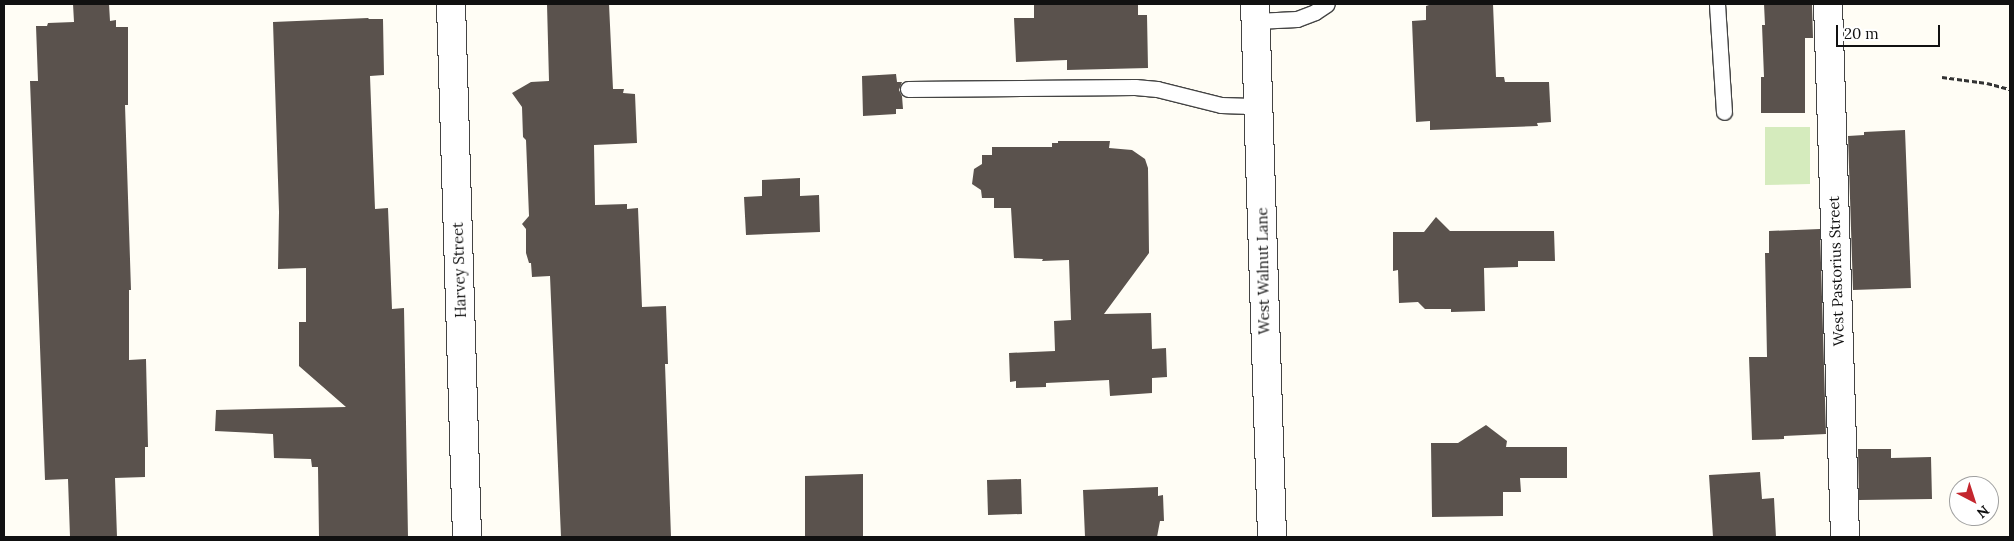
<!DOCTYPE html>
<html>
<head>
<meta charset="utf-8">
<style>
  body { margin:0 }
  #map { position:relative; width:2014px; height:541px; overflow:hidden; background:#fffdf5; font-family:Lora,serif }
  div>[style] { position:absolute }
  .green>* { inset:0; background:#d5ebbd }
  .building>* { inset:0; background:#5a524d }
  .path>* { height:3px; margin-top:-1.5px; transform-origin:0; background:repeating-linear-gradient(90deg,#333 0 5px,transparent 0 7.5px) }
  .roads { filter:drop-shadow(1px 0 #444) drop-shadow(-1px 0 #444) drop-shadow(0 1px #444) drop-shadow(0 -1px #444) }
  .service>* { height:15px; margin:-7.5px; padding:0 7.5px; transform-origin:7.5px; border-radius:7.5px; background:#fff }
  .minor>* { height:28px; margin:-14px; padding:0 14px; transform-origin:14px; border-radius:14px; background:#fff }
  span { translate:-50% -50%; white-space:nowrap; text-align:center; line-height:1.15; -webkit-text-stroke:5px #fff; paint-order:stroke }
  .street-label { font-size:15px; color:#111 }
  .frame { position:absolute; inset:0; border:5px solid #111; pointer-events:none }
  .north { position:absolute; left:1949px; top:476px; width:50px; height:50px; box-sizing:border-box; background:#fff; border:1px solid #a0a0a0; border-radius:50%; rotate:140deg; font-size:14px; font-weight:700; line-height:20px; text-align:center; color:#111 }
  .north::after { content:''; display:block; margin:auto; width:18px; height:22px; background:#c4262e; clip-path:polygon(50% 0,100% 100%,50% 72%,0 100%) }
  .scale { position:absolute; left:1836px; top:25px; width:104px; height:22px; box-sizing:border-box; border:2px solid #111; border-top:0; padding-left:6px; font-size:15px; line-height:18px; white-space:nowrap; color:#111; -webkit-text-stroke:4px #fff; paint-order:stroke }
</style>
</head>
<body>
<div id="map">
  <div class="green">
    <div style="clip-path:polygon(1765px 127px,1810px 127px,1810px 184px,1765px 185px)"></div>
  </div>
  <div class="building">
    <div style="clip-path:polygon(73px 4px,109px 4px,110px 21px,116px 20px,116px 27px,128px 27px,128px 105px,125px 105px,131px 290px,129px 290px,129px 360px,146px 359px,148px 447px,145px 447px,145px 477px,115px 478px,117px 537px,70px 537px,68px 479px,45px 480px,30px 81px,38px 81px,36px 26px,47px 26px,48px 23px,74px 22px)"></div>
    <div style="clip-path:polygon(547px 4px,609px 4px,613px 89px,624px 89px,623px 93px,635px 94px,637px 143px,594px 145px,595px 205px,627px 204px,627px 209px,638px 208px,642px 307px,666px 306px,668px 364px,665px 364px,671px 537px,561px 537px,550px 276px,532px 277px,531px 263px,529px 263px,526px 253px,526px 229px,522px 224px,529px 216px,526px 140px,523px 137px,522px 107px,512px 93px,531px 82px,549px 81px)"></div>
    <div style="clip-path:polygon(1034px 4px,1138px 4px,1138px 15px,1147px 15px,1148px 68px,1067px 70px,1067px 60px,1016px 62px,1014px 18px,1034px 18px)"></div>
    <div style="clip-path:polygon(1432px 4px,1493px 4px,1496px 77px,1504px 77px,1505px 82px,1549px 82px,1551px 122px,1537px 123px,1538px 126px,1430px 130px,1430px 121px,1416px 122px,1412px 21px,1426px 20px,1426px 6px)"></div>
    <div style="clip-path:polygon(1764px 4px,1812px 4px,1813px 38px,1805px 38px,1805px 113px,1761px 113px,1761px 77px,1764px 77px,1762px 25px,1765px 25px)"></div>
    <div style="clip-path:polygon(368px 18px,369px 19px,383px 19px,384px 75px,370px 76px,375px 209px,388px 208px,392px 309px,404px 308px,408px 537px,319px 537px,318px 467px,312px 467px,311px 459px,274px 458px,273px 434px,215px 431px,216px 410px,346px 407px,299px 366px,299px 322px,306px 322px,306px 268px,278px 269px,279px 212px,273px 22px)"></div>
    <div style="clip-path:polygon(896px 74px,897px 82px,902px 82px,899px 90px,902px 96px,903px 109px,896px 109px,896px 114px,863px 116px,862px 76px)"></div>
    <div style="clip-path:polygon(1905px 130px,1911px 288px,1853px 290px,1848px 136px,1864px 135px,1864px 132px)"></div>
    <div style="clip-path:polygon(1058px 141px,1110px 141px,1109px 148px,1132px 150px,1145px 159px,1148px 168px,1149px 253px,1104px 314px,1151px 313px,1152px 349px,1166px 348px,1167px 377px,1152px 378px,1152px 393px,1110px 396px,1109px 380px,1046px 383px,1046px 387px,1016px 388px,1016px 381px,1010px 382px,1009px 353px,1055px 351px,1054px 321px,1071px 320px,1069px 260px,1042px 261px,1043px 259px,1014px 258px,1011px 208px,994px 208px,994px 198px,982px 198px,981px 190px,972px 184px,974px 169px,982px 164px,982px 155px,992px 155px,992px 147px,1052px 147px,1052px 143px,1058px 143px)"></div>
    <div style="clip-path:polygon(800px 178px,800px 196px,819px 195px,820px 232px,746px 235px,744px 197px,762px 196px,762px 180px)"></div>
    <div style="clip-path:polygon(1436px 217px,1450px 231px,1554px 231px,1555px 261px,1518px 261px,1518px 267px,1484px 268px,1485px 311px,1451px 312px,1451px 309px,1425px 309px,1418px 302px,1399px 303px,1398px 270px,1393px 271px,1393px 232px,1424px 232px)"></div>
    <div style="clip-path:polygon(1820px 229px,1826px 434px,1784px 436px,1784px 439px,1752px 440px,1749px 357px,1767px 357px,1765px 253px,1769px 253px,1769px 231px)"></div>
    <div style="clip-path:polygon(1486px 425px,1507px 441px,1506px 447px,1567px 447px,1567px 478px,1520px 478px,1521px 492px,1503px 492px,1503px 516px,1432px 517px,1431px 443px,1458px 443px)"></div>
    <div style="clip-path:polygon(1858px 449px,1891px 449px,1891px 458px,1931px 457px,1932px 499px,1859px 500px)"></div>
    <div style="clip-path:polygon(1760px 472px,1762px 499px,1774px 498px,1776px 537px,1713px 537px,1709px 475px)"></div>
    <div style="clip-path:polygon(863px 474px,863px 537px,805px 537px,805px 476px)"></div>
    <div style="clip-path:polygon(1021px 479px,1022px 514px,988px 515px,987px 480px)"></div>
    <div style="clip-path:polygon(1158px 487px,1158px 496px,1163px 495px,1164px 521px,1160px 521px,1157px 537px,1085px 537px,1083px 490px)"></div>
  </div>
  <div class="path">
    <div style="left:1942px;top:77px;width:45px;rotate:7.6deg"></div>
    <div style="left:1987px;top:83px;width:24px;rotate:15deg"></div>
  </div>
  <div class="roads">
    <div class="service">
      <div style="left:1717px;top:4px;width:108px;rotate:86.3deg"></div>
      <div style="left:1256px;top:21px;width:41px;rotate:-2.8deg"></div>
      <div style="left:1297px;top:19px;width:19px;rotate:-21deg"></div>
      <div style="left:1315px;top:12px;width:14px;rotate:-34deg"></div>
      <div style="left:908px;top:89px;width:227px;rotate:-0.5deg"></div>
      <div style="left:1135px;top:87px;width:22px;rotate:5deg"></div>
      <div style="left:1157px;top:89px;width:66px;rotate:14deg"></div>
      <div style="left:1221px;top:105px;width:38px;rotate:2deg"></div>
    </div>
    <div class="minor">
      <div style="left:451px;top:4px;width:533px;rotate:88.28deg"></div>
      <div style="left:1255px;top:4px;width:533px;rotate:88.17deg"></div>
      <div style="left:1828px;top:4px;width:533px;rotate:88.17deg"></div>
    </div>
  </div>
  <div class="street-label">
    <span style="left:459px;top:270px;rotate:-92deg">Harvey Street</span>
    <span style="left:1263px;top:271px;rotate:-91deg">West Walnut Lane</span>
    <span style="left:1836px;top:271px;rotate:-92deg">West Pastorius Street</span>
  </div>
  <div class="frame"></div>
  <div class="north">N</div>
  <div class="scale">20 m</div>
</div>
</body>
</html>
